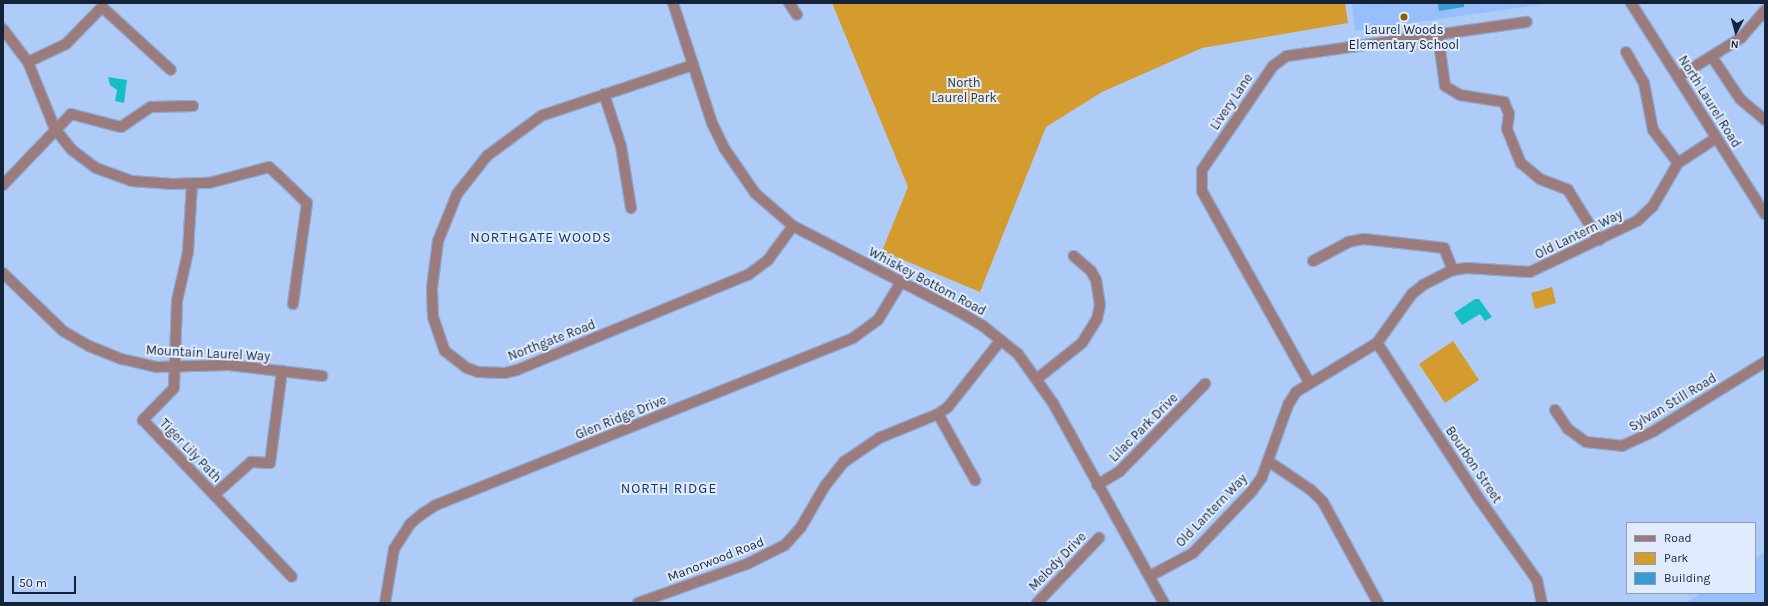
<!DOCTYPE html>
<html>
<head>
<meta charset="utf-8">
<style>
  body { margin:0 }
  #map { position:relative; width:1768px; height:606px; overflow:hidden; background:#afccf9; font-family:Karla,sans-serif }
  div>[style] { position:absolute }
  .built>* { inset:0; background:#97bffd }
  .green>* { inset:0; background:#d49b2e }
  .water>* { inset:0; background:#16bfc5 }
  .building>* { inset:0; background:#3b9ad3 }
  .roads { filter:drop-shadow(1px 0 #90aad2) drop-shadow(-1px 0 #90aad2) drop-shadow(0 1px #90aad2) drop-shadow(0 -1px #90aad2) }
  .minor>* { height:10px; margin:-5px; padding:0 5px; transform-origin:5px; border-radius:5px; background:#9b7b7b }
  .tertiary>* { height:10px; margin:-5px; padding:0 5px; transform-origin:5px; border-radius:5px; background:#9b7b7b }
  .dots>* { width:11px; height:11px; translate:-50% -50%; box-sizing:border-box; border:2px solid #e0ecfd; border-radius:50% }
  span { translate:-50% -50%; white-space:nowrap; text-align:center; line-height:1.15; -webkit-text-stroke:4px #e0ecfd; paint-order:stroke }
  .poi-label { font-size:13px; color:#152338 }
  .park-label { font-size:13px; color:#3e321e }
  .street-label { font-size:13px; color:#152338 }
  .neighbourhood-label { font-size:14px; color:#183563; letter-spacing:1px }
  .frame { position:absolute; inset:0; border:4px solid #152338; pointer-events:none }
  .legend { position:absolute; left:1626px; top:522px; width:130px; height:72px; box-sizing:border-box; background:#e0ecfd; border:1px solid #8f9cae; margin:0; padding:5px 7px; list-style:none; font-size:12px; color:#152338 }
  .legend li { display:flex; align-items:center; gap:8px; height:20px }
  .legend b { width:20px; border:1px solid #8f9cae }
  .north { position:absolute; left:1716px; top:12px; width:40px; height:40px; -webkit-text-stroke:3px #e0ecfd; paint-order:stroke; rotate:186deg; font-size:11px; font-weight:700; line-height:16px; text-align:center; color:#152338 }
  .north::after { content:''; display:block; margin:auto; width:14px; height:18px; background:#152338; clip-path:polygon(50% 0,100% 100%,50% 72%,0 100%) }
  .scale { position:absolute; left:12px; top:576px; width:64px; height:18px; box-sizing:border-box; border:2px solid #152338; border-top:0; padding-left:5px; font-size:12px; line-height:14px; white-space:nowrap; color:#152338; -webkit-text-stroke:3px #e0ecfd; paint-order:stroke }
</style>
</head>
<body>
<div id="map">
  <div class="built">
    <div style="clip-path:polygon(1352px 3px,1552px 3px,1355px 31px)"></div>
    <div style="clip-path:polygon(1765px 552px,1765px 603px,1686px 603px,1701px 593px,1755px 593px,1755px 558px)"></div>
  </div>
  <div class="green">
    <div style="clip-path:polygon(832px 3px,1345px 3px,1348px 23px,1202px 48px,1102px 92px,1046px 127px,980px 292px,882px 251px,908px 187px)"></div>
    <div style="clip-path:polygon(1552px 287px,1556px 303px,1535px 309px,1531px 293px)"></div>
    <div style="clip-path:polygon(1453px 341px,1479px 380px,1445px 403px,1419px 364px)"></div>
  </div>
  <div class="water">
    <div style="clip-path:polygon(108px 77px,127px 80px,124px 103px,115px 101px,117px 90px,110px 85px)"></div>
    <div style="clip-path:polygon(1475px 299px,1479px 299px,1492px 317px,1485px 321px,1480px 314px,1462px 325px,1454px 313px)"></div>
  </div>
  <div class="building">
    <div style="clip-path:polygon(1438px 3px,1464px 3px,1464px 7px,1439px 11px)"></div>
  </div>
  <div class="roads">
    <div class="minor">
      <div style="left:789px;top:3px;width:14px;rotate:56deg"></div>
      <div style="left:1631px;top:3px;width:250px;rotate:57.6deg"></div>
      <div style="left:3px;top:29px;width:41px;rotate:52.9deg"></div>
      <div style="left:28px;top:62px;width:72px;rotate:68.1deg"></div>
      <div style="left:55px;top:129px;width:27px;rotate:51deg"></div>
      <div style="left:72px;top:150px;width:30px;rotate:37deg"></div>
      <div style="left:96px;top:168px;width:37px;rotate:20deg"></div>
      <div style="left:131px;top:181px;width:42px;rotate:4.1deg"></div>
      <div style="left:173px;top:184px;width:36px;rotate:-2deg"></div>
      <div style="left:209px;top:183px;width:62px;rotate:-14.9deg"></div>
      <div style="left:269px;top:167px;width:13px;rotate:42deg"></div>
      <div style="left:279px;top:176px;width:39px;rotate:44deg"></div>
      <div style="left:307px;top:203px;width:102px;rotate:97.9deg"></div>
      <div style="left:1438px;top:35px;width:51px;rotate:82.2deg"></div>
      <div style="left:1445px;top:86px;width:17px;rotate:31deg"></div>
      <div style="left:1460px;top:95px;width:45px;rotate:9deg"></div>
      <div style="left:1504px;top:102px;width:13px;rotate:67deg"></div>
      <div style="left:1509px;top:114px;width:15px;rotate:98deg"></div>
      <div style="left:1507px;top:129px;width:37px;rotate:68deg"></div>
      <div style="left:1521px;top:163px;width:25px;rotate:40deg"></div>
      <div style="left:1540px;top:179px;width:30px;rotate:21deg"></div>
      <div style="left:1568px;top:190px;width:59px;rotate:58.2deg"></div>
      <div style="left:1626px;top:52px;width:36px;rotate:60deg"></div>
      <div style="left:1644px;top:83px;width:48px;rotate:79.2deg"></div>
      <div style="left:1653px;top:130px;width:41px;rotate:52.9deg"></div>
      <div style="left:1712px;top:57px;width:50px;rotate:56.3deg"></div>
      <div style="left:1740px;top:99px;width:33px;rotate:40deg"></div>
      <div style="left:28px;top:62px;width:42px;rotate:-25.3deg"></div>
      <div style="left:66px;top:44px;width:52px;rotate:-45.8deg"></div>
      <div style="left:102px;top:7px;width:93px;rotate:42.4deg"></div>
      <div style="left:693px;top:65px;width:160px;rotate:161.5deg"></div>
      <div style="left:541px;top:116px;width:67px;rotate:143.5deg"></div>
      <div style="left:487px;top:156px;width:48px;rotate:128.3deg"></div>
      <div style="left:457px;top:194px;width:51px;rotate:112deg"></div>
      <div style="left:438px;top:241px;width:47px;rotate:97.3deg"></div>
      <div style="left:432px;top:288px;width:29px;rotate:88deg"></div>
      <div style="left:433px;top:317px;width:36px;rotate:71deg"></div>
      <div style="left:445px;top:351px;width:28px;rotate:38deg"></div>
      <div style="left:467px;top:368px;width:12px;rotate:20deg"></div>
      <div style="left:478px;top:372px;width:27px;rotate:2deg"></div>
      <div style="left:505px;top:373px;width:12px;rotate:-14deg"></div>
      <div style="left:517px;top:370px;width:250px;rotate:-22.4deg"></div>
      <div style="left:748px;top:275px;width:25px;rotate:-37deg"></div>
      <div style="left:768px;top:260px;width:42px;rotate:-53.7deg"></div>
      <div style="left:1678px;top:77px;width:74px;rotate:-31.8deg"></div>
      <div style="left:1741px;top:38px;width:37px;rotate:-49deg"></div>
      <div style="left:604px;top:94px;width:55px;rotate:71.9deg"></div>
      <div style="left:621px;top:146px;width:63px;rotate:80.8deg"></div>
      <div style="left:192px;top:184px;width:68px;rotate:93.4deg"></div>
      <div style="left:188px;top:252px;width:50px;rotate:102.7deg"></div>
      <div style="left:177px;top:301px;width:87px;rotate:92deg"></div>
      <div style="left:174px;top:388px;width:45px;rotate:134.1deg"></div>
      <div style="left:143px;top:420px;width:216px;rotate:46.5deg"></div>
      <div style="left:3px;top:185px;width:98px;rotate:-46.2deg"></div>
      <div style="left:71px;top:114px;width:52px;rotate:14.6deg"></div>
      <div style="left:121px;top:127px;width:36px;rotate:-34deg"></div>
      <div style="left:151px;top:107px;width:42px;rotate:-1.4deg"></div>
      <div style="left:1313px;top:261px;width:40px;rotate:-28deg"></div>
      <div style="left:1348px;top:242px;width:16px;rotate:-11deg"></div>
      <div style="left:1364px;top:239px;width:81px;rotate:6.4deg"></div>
      <div style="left:1444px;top:248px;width:24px;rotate:68deg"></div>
      <div style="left:3px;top:273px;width:83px;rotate:44deg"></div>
      <div style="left:63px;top:331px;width:30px;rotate:30deg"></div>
      <div style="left:89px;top:346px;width:35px;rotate:22deg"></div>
      <div style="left:122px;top:359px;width:37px;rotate:13deg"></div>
      <div style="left:158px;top:367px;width:71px;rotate:-1.6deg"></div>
      <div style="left:229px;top:365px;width:94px;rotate:6.7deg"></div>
      <div style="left:1377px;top:343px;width:183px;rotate:56.8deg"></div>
      <div style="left:1477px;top:496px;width:103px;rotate:54.5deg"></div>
      <div style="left:1537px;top:580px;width:24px;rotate:78deg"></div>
      <div style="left:1038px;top:378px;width:56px;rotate:-38.5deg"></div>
      <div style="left:1082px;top:343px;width:28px;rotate:-58deg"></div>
      <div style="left:1097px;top:319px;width:14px;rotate:-78deg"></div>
      <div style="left:1100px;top:305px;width:25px;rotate:-99deg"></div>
      <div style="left:1096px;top:280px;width:10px;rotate:-119deg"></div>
      <div style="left:1091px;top:271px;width:23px;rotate:-139deg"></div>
      <div style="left:1309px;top:382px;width:219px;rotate:-119.3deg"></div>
      <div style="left:1202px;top:191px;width:21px;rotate:-90deg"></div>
      <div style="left:1202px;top:170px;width:126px;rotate:-55.7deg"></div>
      <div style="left:1273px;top:66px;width:17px;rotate:-36deg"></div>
      <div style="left:1287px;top:56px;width:242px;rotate:-8.1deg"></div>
      <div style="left:1555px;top:410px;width:23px;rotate:56deg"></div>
      <div style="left:1568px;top:429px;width:22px;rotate:36deg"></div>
      <div style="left:1586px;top:442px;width:36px;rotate:6deg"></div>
      <div style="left:1622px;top:446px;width:35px;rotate:-25deg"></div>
      <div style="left:1654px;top:431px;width:131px;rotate:-31.9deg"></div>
      <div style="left:938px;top:414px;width:76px;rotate:60.7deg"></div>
      <div style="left:1268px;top:461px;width:52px;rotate:34deg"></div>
      <div style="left:1311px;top:490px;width:17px;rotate:45deg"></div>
      <div style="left:1323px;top:502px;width:115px;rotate:61.4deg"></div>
      <div style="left:1097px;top:485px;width:27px;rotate:-31deg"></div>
      <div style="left:1120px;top:471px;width:122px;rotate:-45.7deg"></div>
      <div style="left:214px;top:495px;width:50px;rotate:-41.7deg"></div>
      <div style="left:251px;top:462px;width:19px;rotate:3deg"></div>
      <div style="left:270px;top:463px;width:93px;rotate:-82.6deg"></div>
      <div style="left:1150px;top:576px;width:49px;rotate:-28.1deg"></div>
      <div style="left:1193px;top:553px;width:86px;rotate:-46.4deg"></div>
      <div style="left:1252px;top:491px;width:17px;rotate:-54deg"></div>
      <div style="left:1262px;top:477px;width:77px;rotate:-70.1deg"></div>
      <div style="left:1288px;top:405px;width:15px;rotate:-58deg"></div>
      <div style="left:1296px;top:392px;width:95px;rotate:-31.2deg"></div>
      <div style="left:1377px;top:343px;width:60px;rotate:-54.5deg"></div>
      <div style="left:1412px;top:294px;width:14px;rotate:-39deg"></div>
      <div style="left:1423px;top:285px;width:34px;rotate:-27deg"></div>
      <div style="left:1453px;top:270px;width:14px;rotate:-8deg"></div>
      <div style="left:1467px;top:268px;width:63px;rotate:3.6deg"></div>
      <div style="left:1530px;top:272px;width:119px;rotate:-25.5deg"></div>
      <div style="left:1637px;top:221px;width:22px;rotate:-43deg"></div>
      <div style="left:1653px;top:206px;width:50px;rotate:-59.8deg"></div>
      <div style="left:1678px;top:163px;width:45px;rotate:-33.3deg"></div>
      <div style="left:385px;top:603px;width:55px;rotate:-80.5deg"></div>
      <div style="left:394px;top:549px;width:30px;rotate:-57deg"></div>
      <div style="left:410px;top:524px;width:16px;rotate:-40deg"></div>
      <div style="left:422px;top:514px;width:17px;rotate:-33deg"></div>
      <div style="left:436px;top:505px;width:449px;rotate:-21.8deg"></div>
      <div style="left:853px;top:338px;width:31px;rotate:-36deg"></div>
      <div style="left:878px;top:320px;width:44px;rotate:-58.8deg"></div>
      <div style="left:638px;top:603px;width:116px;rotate:-19.7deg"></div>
      <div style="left:747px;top:564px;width:42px;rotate:-26.6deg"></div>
      <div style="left:785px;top:545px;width:24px;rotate:-48deg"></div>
      <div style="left:801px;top:527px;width:48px;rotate:-59.7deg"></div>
      <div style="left:825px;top:486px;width:31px;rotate:-52deg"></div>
      <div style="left:844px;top:462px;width:42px;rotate:-34.4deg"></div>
      <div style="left:879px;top:438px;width:64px;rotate:-22.1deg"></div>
      <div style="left:938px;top:414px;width:12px;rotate:-35deg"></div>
      <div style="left:948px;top:407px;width:85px;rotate:-51.7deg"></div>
      <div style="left:1037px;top:603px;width:90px;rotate:-46.4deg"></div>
    </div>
    <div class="tertiary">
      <div style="left:673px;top:3px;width:126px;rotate:72deg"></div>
      <div style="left:712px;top:123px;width:28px;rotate:64deg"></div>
      <div style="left:724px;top:148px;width:55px;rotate:55.4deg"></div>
      <div style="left:755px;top:193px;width:50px;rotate:41deg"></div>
      <div style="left:793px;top:226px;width:186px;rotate:27.3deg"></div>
      <div style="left:958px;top:311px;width:29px;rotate:31deg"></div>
      <div style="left:983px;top:326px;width:45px;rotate:38.7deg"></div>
      <div style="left:1018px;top:354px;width:60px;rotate:54.5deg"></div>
      <div style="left:1053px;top:403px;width:229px;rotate:61deg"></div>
    </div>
  </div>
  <div class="dots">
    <div style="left:1404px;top:17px;background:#8a6000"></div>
  </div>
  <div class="poi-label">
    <span style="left:1404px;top:38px">Laurel Woods<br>Elementary School</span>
  </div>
  <div class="park-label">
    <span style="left:964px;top:91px">North<br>Laurel Park</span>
  </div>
  <div class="street-label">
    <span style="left:1232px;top:102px;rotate:-56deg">Livery Lane</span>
    <span style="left:1709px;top:102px;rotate:58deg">North Laurel Road</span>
    <span style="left:1579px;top:235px;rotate:-26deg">Old Lantern Way</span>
    <span style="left:927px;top:282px;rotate:28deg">Whiskey Bottom Road</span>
    <span style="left:552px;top:341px;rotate:-21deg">Northgate Road</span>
    <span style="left:208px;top:354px;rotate:3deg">Mountain Laurel Way</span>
    <span style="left:1673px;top:403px;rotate:-31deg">Sylvan Still Road</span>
    <span style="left:621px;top:418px;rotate:-22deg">Glen Ridge Drive</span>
    <span style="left:1144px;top:428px;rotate:-45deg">Lilac Park Drive</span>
    <span style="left:190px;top:451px;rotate:46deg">Tiger Lily Path</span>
    <span style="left:1473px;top:465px;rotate:56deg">Bourbon Street</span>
    <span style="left:1212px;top:511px;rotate:-46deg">Old Lantern Way</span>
    <span style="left:716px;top:560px;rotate:-21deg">Manorwood Road</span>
    <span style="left:1058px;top:562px;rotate:-46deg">Melody Drive</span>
  </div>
  <div class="neighbourhood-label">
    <span style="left:541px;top:238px">NORTHGATE WOODS</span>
    <span style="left:669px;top:489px">NORTH RIDGE</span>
  </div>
  <div class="frame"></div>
  <ul class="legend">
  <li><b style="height:5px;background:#9b7b7b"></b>Road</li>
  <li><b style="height:11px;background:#d49b2e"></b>Park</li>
  <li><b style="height:11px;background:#3b9ad3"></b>Building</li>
  </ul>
  <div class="north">N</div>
  <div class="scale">50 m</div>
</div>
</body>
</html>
